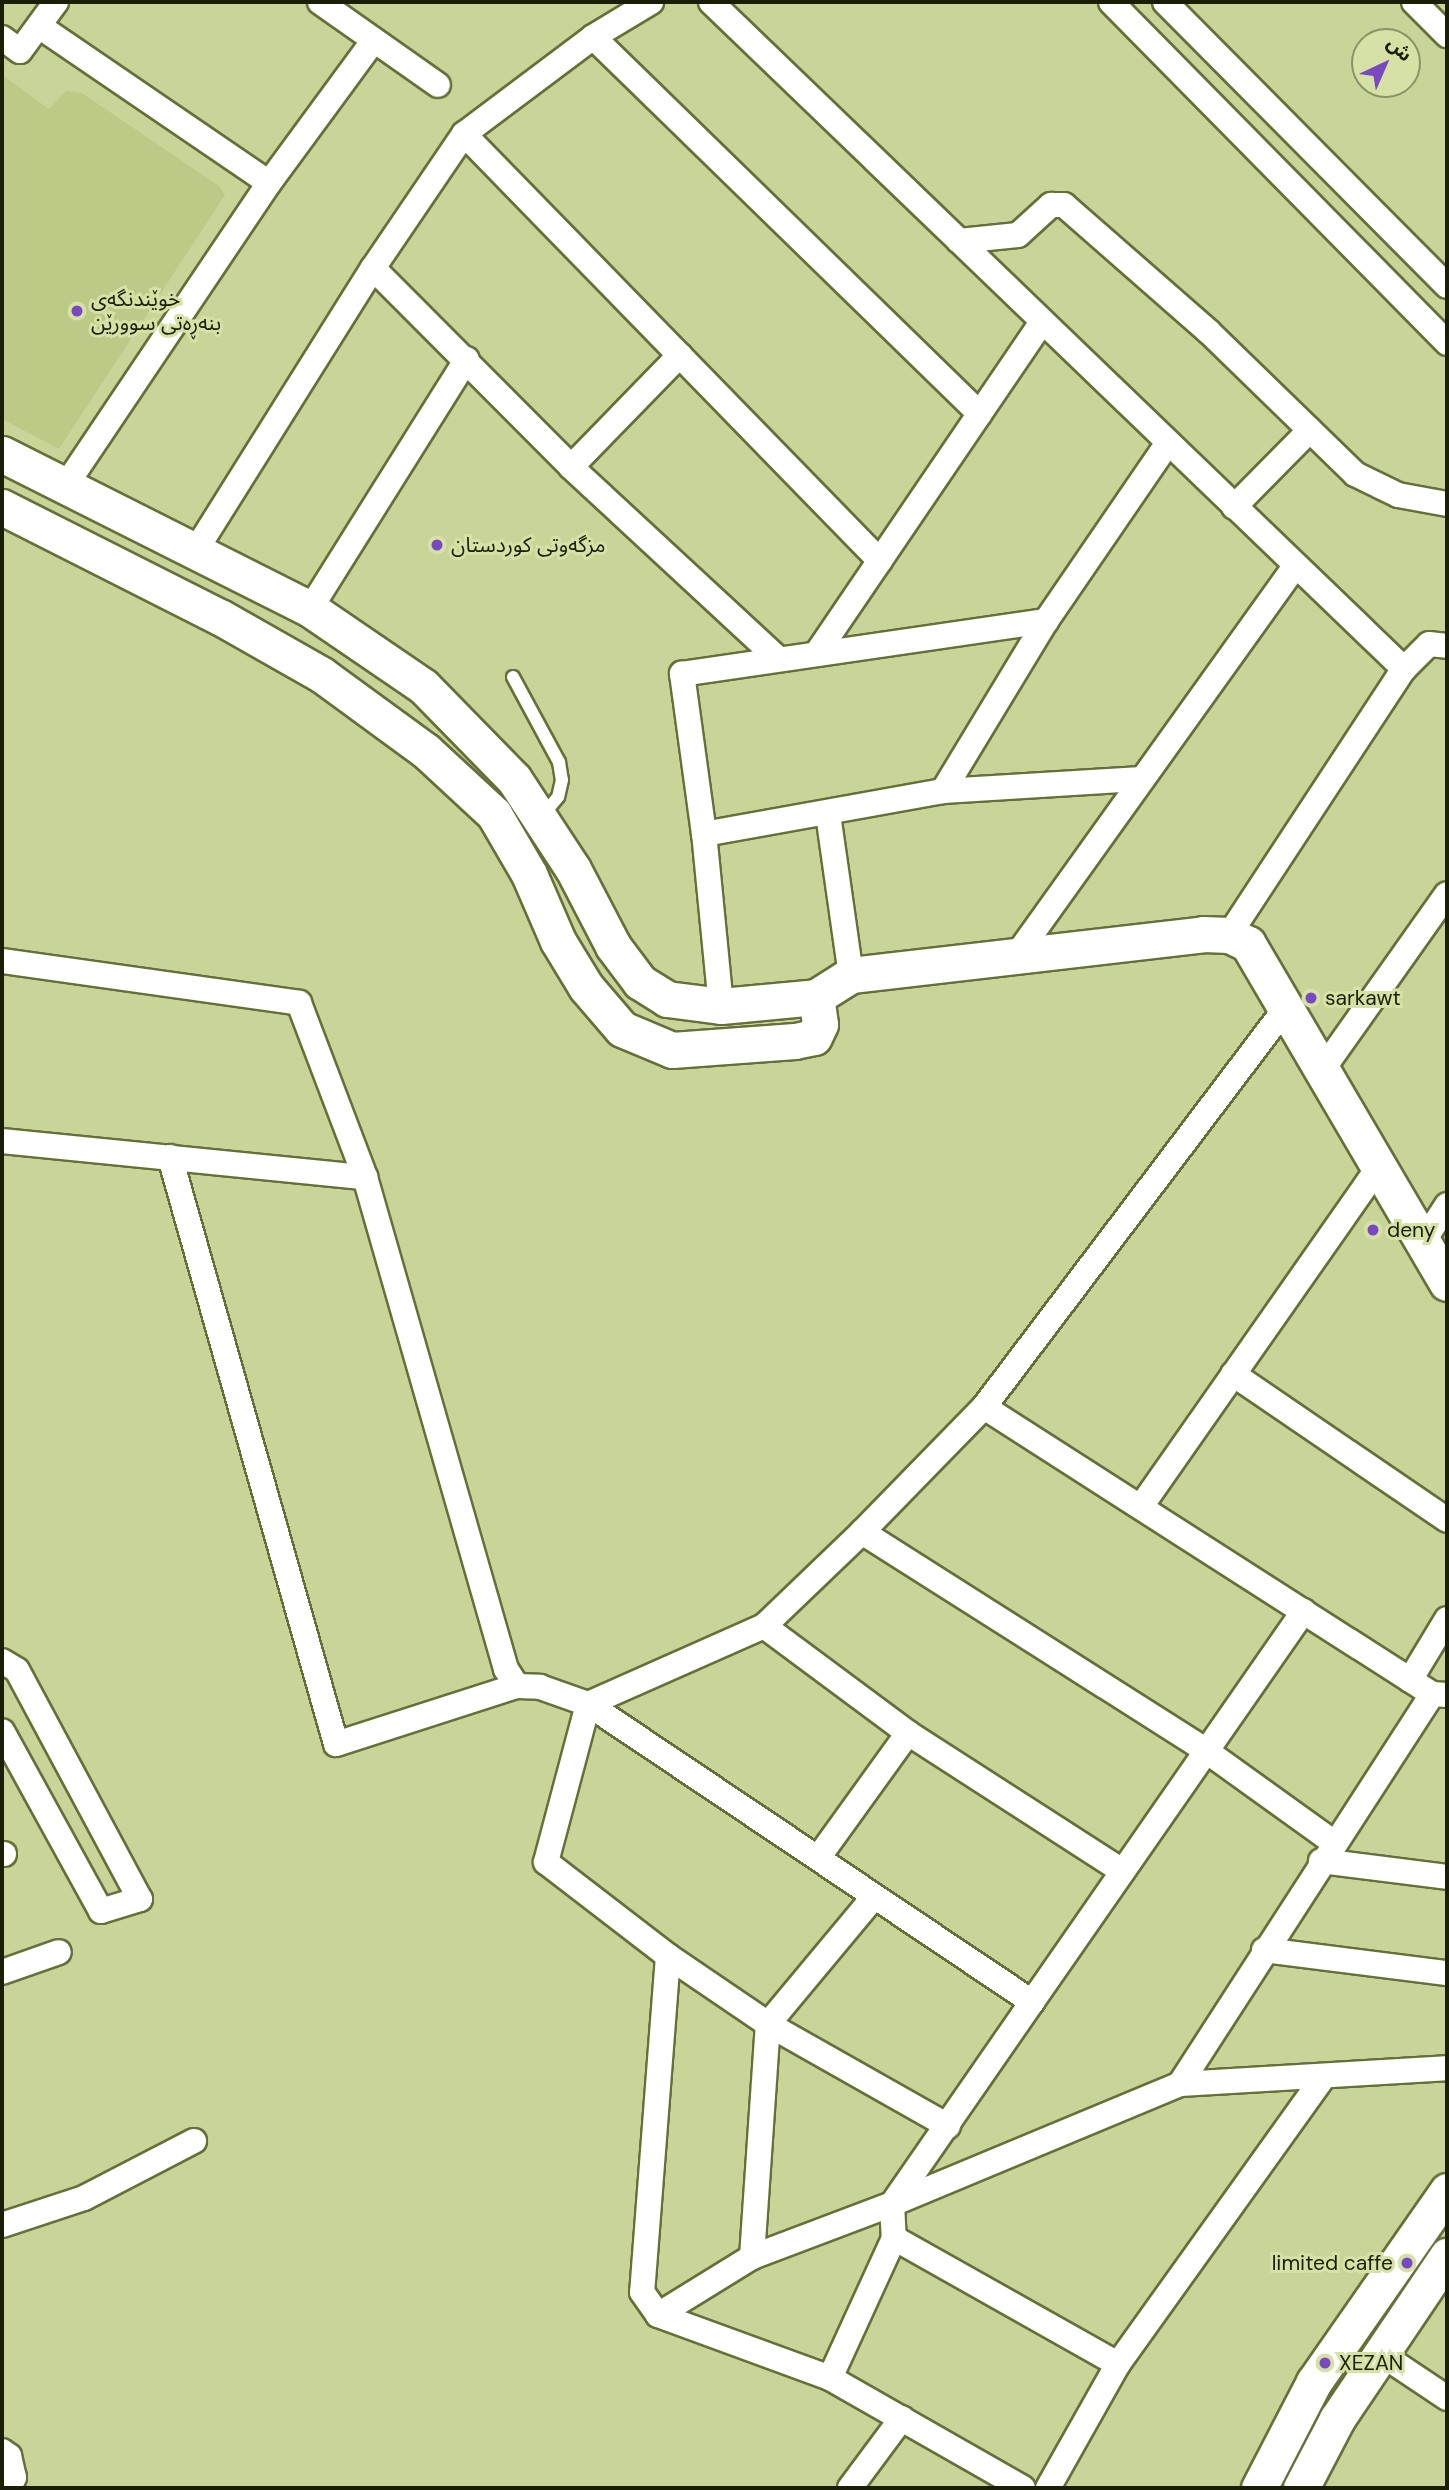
<!DOCTYPE html>
<html>
<head>
<meta charset="utf-8">
<style>
  body { margin:0 }
  #map { position:relative; width:1449px; height:2490px; overflow:hidden; background:#c8d498; font-family:"DM Sans","Noto Sans Arabic",sans-serif }
  div>[style] { position:absolute }
  .built>* { inset:0; background:#bdca87 }
  .roads { filter:drop-shadow(2px 0 #657038) drop-shadow(-2px 0 #657038) drop-shadow(0 2px #657038) drop-shadow(0 -2px #657038) }
  .lane>* { height:12px; margin:-6px; padding:0 6px; transform-origin:6px; border-radius:6px; background:#fff }
  .street>* { height:24px; margin:-12px; padding:0 12px; transform-origin:12px; border-radius:12px; background:#fff }
  .secondary>* { height:35px; margin:-17.5px; padding:0 17.5px; transform-origin:17.5px; border-radius:17.5px; background:#fff }
  .dots>* { width:19px; height:19px; translate:-50% -50%; box-sizing:border-box; border:4px solid #d5e1a5; border-radius:50% }
  span { translate:-50% -50%; white-space:nowrap; text-align:center; line-height:1.15; -webkit-text-stroke:6px #d5e1a5; paint-order:stroke }
  .poi-label { font-size:21px; color:#1a1e07 }
  .left { translate:0 -50%; text-align:left }
  .right { translate:-100% -50%; text-align:right }
  .frame { position:absolute; inset:0; border:4px solid #1a1e07; pointer-events:none }
  .north { position:absolute; left:1351px; top:28px; width:70px; height:70px; box-sizing:border-box; background:#d5e1a5; border:2px solid #8a9366; border-radius:50%; rotate:44deg; font-size:19px; font-weight:700; line-height:28px; text-align:center; color:#1a1e07 }
  .north::after { content:''; display:block; margin:auto; width:24px; height:32px; background:#7849c1; clip-path:polygon(50% 0,100% 100%,50% 72%,0 100%) }
</style>
</head>
<body>
<div id="map">
  <div class="built">
    <div style="clip-path:polygon(2px 75px,49px 109px,66px 91px,82px 93px,219px 186px,225px 195px,59px 449px,2px 419px)"></div>
  </div>
  <div class="roads">
    <div class="lane">
      <div style="left:513px;top:677px;width:97px;rotate:61.6deg"></div>
      <div style="left:559px;top:762px;width:18px;rotate:81deg"></div>
      <div style="left:562px;top:780px;width:17px;rotate:103deg"></div>
      <div style="left:558px;top:797px;width:26px;rotate:130deg"></div>
    </div>
    <div class="street">
      <div style="left:320px;top:2px;width:144px;rotate:35.1deg"></div>
      <div style="left:711px;top:2px;width:962px;rotate:43.9deg"></div>
      <div style="left:1111px;top:2px;width:479px;rotate:45.4deg"></div>
      <div style="left:1165px;top:2px;width:400px;rotate:45.2deg"></div>
      <div style="left:1414px;top:2px;width:47px;rotate:45deg"></div>
      <div style="left:39px;top:26px;width:278px;rotate:34.3deg"></div>
      <div style="left:593px;top:37px;width:540px;rotate:44.25deg"></div>
      <div style="left:2px;top:38px;width:22px;rotate:36deg"></div>
      <div style="left:20px;top:51px;width:61px;rotate:-53.7deg"></div>
      <div style="left:464px;top:134px;width:596px;rotate:45.75deg"></div>
      <div style="left:959px;top:241px;width:59px;rotate:-5.8deg"></div>
      <div style="left:1018px;top:235px;width:45px;rotate:-42.3deg"></div>
      <div style="left:1051px;top:205px;width:13px"></div>
      <div style="left:1064px;top:205px;width:193px;rotate:41.2deg"></div>
      <div style="left:1209px;top:332px;width:204px;rotate:44.2deg"></div>
      <div style="left:1355px;top:474px;width:48px;rotate:26deg"></div>
      <div style="left:1398px;top:495px;width:50px;rotate:10.4deg"></div>
      <div style="left:373px;top:268px;width:281px;rotate:45.1deg"></div>
      <div style="left:571px;top:467px;width:281px;rotate:42.8deg"></div>
      <div style="left:571px;top:467px;width:156px;rotate:-45.8deg"></div>
      <div style="left:66px;top:485px;width:364px;rotate:-56.1deg"></div>
      <div style="left:269px;top:183px;width:177px;rotate:-53.7deg"></div>
      <div style="left:1234px;top:507px;width:108px;rotate:-45.4deg"></div>
      <div style="left:196px;top:550px;width:333px;rotate:-57.9deg"></div>
      <div style="left:373px;top:268px;width:162px;rotate:-55.8deg"></div>
      <div style="left:464px;top:134px;width:161px;rotate:-36.9deg"></div>
      <div style="left:593px;top:37px;width:68px;rotate:-31.1deg"></div>
      <div style="left:310px;top:609px;width:295px;rotate:-57.9deg"></div>
      <div style="left:819px;top:650px;width:397px;rotate:-55.8deg"></div>
      <div style="left:943px;top:791px;width:199px;rotate:-58.8deg"></div>
      <div style="left:1046px;top:621px;width:216px;rotate:-55.6deg"></div>
      <div style="left:828px;top:814px;width:163px;rotate:81.9deg"></div>
      <div style="left:704px;top:834px;width:243px;rotate:-10.2deg"></div>
      <div style="left:943px;top:791px;width:199px;rotate:-3.5deg"></div>
      <div style="left:1229px;top:935px;width:318px;rotate:-56.7deg"></div>
      <div style="left:1404px;top:669px;width:35px;rotate:-45deg"></div>
      <div style="left:1429px;top:644px;width:18px;rotate:6deg"></div>
      <div style="left:1016px;top:956px;width:480px;rotate:-54.4deg"></div>
      <div style="left:2px;top:961px;width:300px;rotate:8deg"></div>
      <div style="left:299px;top:1003px;width:186px;rotate:69.2deg"></div>
      <div style="left:365px;top:1177px;width:512px;rotate:74.01deg"></div>
      <div style="left:506px;top:1669px;width:20px;rotate:57deg"></div>
      <div style="left:721px;top:1006px;width:173px;rotate:-95.6deg"></div>
      <div style="left:704px;top:834px;width:162px;rotate:-97.8deg"></div>
      <div style="left:682px;top:674px;width:368px;rotate:-8.3deg"></div>
      <div style="left:1323px;top:1069px;width:214px;rotate:-54.7deg"></div>
      <div style="left:2px;top:1141px;width:365px;rotate:5.7deg"></div>
      <div style="left:170px;top:1157px;width:610px;rotate:74.21deg"></div>
      <div style="left:336px;top:1744px;width:190px;rotate:-17.8deg"></div>
      <div style="left:517px;top:1686px;width:23px;rotate:2deg"></div>
      <div style="left:540px;top:1687px;width:51px;rotate:19.5deg"></div>
      <div style="left:588px;top:1704px;width:535px;rotate:33.87deg"></div>
      <div style="left:1032px;top:2002px;width:246px;rotate:124.7deg"></div>
      <div style="left:892px;top:2204px;width:34px;rotate:87deg"></div>
      <div style="left:894px;top:2238px;width:257px;rotate:29.4deg"></div>
      <div style="left:1423px;top:1242px;width:44px;rotate:-57deg"></div>
      <div style="left:1233px;top:1374px;width:259px;rotate:34.3deg"></div>
      <div style="left:984px;top:1407px;width:532px;rotate:32.64deg"></div>
      <div style="left:1432px;top:1694px;width:15px;rotate:4deg"></div>
      <div style="left:1142px;top:1505px;width:413px;rotate:-55deg"></div>
      <div style="left:862px;top:1532px;width:406px;rotate:32.4deg"></div>
      <div style="left:1205px;top:1750px;width:158px;rotate:35.7deg"></div>
      <div style="left:764px;top:1626px;width:179px;rotate:36.6deg"></div>
      <div style="left:908px;top:1733px;width:255px;rotate:32.8deg"></div>
      <div style="left:2px;top:1661px;width:17px;rotate:31deg"></div>
      <div style="left:17px;top:1670px;width:260px;rotate:61.8deg"></div>
      <div style="left:140px;top:1899px;width:41px;rotate:162.9deg"></div>
      <div style="left:101px;top:1911px;width:205px;rotate:-118.8deg"></div>
      <div style="left:1410px;top:1680px;width:71px;rotate:-58.8deg"></div>
      <div style="left:2px;top:1854px;width:2px"></div>
      <div style="left:818px;top:1858px;width:154px;rotate:-54.2deg"></div>
      <div style="left:1321px;top:1861px;width:127px;rotate:7.2deg"></div>
      <div style="left:1264px;top:1950px;width:184px;rotate:7.2deg"></div>
      <div style="left:668px;top:1956px;width:337px;rotate:94.4deg"></div>
      <div style="left:642px;top:2292px;width:28px;rotate:55deg"></div>
      <div style="left:658px;top:2315px;width:110px;rotate:-31.7deg"></div>
      <div style="left:752px;top:2257px;width:150px;rotate:-20.7deg"></div>
      <div style="left:892px;top:2204px;width:312px;rotate:-22.6deg"></div>
      <div style="left:1180px;top:2084px;width:267px;rotate:-3.4deg"></div>
      <div style="left:2px;top:1972px;width:60px;rotate:-19.3deg"></div>
      <div style="left:1032px;top:2002px;width:476px;rotate:-55.2deg"></div>
      <div style="left:1180px;top:2084px;width:464px;rotate:-57.1deg"></div>
      <div style="left:948px;top:2126px;width:207px;rotate:-150.5deg"></div>
      <div style="left:768px;top:2024px;width:121px;rotate:-145.8deg"></div>
      <div style="left:668px;top:1956px;width:154px;rotate:-142.4deg"></div>
      <div style="left:546px;top:1862px;width:163px;rotate:-75.1deg"></div>
      <div style="left:588px;top:1704px;width:193px;rotate:-23.9deg"></div>
      <div style="left:764px;top:1626px;width:136px;rotate:-43.8deg"></div>
      <div style="left:862px;top:1532px;width:175px;rotate:-45.7deg"></div>
      <div style="left:984px;top:1407px;width:499px;rotate:-52.9deg"></div>
      <div style="left:2px;top:2225px;width:86px;rotate:-18.2deg"></div>
      <div style="left:84px;top:2198px;width:124px;rotate:-27.4deg"></div>
      <div style="left:752px;top:2257px;width:234px;rotate:-86.1deg"></div>
      <div style="left:768px;top:2024px;width:164px;rotate:-50.2deg"></div>
      <div style="left:658px;top:2315px;width:183px;rotate:20.1deg"></div>
      <div style="left:830px;top:2378px;width:222px;rotate:29.7deg"></div>
      <div style="left:1381px;top:2354px;width:79px;rotate:33.7deg"></div>
      <div style="left:830px;top:2378px;width:154px;rotate:-65.4deg"></div>
      <div style="left:2px;top:2451px;width:9px;rotate:36deg"></div>
      <div style="left:9px;top:2456px;width:22px;rotate:77deg"></div>
      <div style="left:14px;top:2477px;width:12px;rotate:114deg"></div>
      <div style="left:850px;top:2488px;width:87px;rotate:-53.4deg"></div>
      <div style="left:1048px;top:2488px;width:142px;rotate:-60.6deg"></div>
      <div style="left:1118px;top:2364px;width:352px;rotate:-54.4deg"></div>
    </div>
    <div class="secondary">
      <div style="left:2px;top:454px;width:345px;rotate:26.7deg"></div>
      <div style="left:310px;top:609px;width:137px;rotate:34.3deg"></div>
      <div style="left:423px;top:686px;width:130px;rotate:45.6deg"></div>
      <div style="left:514px;top:779px;width:108px;rotate:56.8deg"></div>
      <div style="left:573px;top:869px;width:87px;rotate:62.5deg"></div>
      <div style="left:613px;top:946px;width:45px;rotate:53.1deg"></div>
      <div style="left:640px;top:982px;width:32px;rotate:32deg"></div>
      <div style="left:667px;top:999px;width:54px;rotate:7.4deg"></div>
      <div style="left:721px;top:1006px;width:95px;rotate:-5.4deg"></div>
      <div style="left:816px;top:997px;width:41px;rotate:-32.2deg"></div>
      <div style="left:851px;top:975px;width:354px;rotate:-6.6deg"></div>
      <div style="left:1203px;top:934px;width:26px;rotate:2deg"></div>
      <div style="left:1229px;top:935px;width:21px;rotate:25deg"></div>
      <div style="left:1248px;top:944px;width:393px;rotate:59.6deg"></div>
      <div style="left:2px;top:507px;width:244px;rotate:26.8deg"></div>
      <div style="left:220px;top:617px;width:117px;rotate:29.6deg"></div>
      <div style="left:322px;top:675px;width:129px;rotate:36.2deg"></div>
      <div style="left:426px;top:751px;width:93px;rotate:42.8deg"></div>
      <div style="left:494px;top:814px;width:69px;rotate:59.7deg"></div>
      <div style="left:529px;top:874px;width:73px;rotate:66.6deg"></div>
      <div style="left:558px;top:941px;width:54px;rotate:58.7deg"></div>
      <div style="left:586px;top:987px;width:55px;rotate:49.4deg"></div>
      <div style="left:622px;top:1029px;width:54px;rotate:22.8deg"></div>
      <div style="left:672px;top:1050px;width:123px;rotate:-4.2deg"></div>
      <div style="left:795px;top:1041px;width:19px;rotate:-12deg"></div>
      <div style="left:814px;top:1037px;width:14px;rotate:-65deg"></div>
      <div style="left:820px;top:1024px;width:27px;rotate:-98deg"></div>
      <div style="left:1259px;top:2488px;width:119px;rotate:-62.6deg"></div>
      <div style="left:1314px;top:2382px;width:233px;rotate:-55.1deg"></div>
      <div style="left:1301px;top:2488px;width:78px;rotate:-62.4deg"></div>
      <div style="left:1337px;top:2419px;width:197px;rotate:-56deg"></div>
    </div>
  </div>
  <div class="dots">
    <div style="left:77px;top:311px;background:#7849c1"></div>
    <div style="left:437px;top:545px;background:#7849c1"></div>
    <div style="left:1311px;top:998px;background:#7849c1"></div>
    <div style="left:1373px;top:1230px;background:#7849c1"></div>
    <div style="left:1407px;top:2263px;background:#7849c1"></div>
    <div style="left:1325px;top:2363px;background:#7849c1"></div>
  </div>
  <div class="poi-label">
    <span class="left" style="left:91px;top:311px">خوێندنگەی<br>بنەڕەتی سوورێن</span>
    <span class="left" style="left:451px;top:545px">مزگەوتی کوردستان</span>
    <span class="left" style="left:1325px;top:998px">sarkawt</span>
    <span class="left" style="left:1387px;top:1230px">deny</span>
    <span class="right" style="left:1393px;top:2263px">limited caffe</span>
    <span class="left" style="left:1339px;top:2363px">XEZAN</span>
  </div>
  <div class="frame"></div>
  <div class="north">ش</div>
</div>
</body>
</html>
